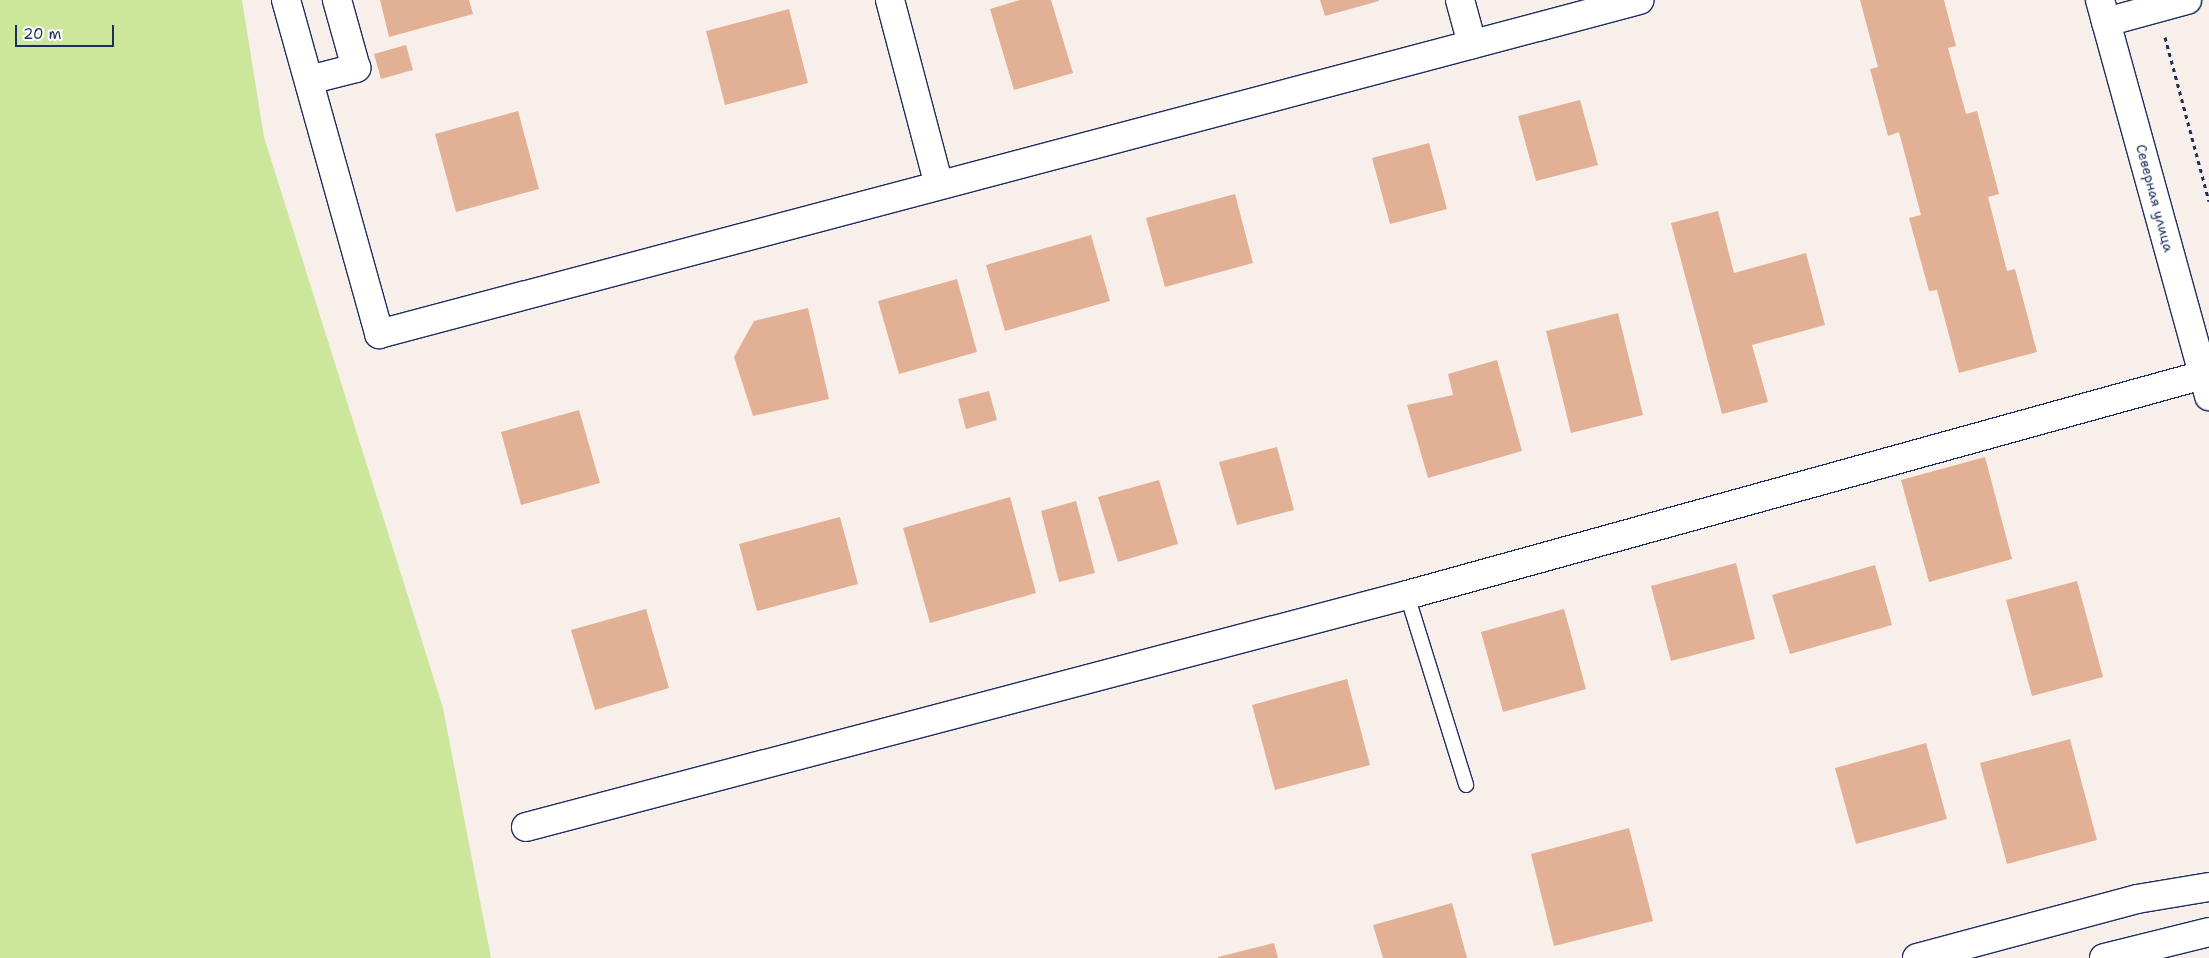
<!DOCTYPE html>
<html>
<head>
<meta charset="utf-8">
<style>
  body { margin:0 }
  #map { position:relative; width:2209px; height:958px; overflow:hidden; background:#f9efea; font-family:"Shantell Sans",sans-serif }
  div>[style] { position:absolute }
  .green>* { inset:0; background:#cce69c }
  .building>* { inset:0; background:#e2b094 }
  .path>* { height:3px; margin-top:-1.5px; transform-origin:0; background:repeating-linear-gradient(90deg,#1b2f5e 0 4px,transparent 0 8px) }
  .roads { filter:drop-shadow(1px 0 #1b2f5e) drop-shadow(-1px 0 #1b2f5e) drop-shadow(0 1px #1b2f5e) drop-shadow(0 -1px #1b2f5e) }
  .lane>* { height:14px; margin:-7px; padding:0 7px; transform-origin:7px; border-radius:7px; background:#fff }
  .street>* { height:28px; margin:-14px; padding:0 14px; transform-origin:14px; border-radius:14px; background:#fff }
  .secondary>* { height:28px; margin:-14px; padding:0 14px; transform-origin:14px; border-radius:14px; background:#fff }
  span { translate:-50% -50%; white-space:nowrap; text-align:center; line-height:1.15; -webkit-text-stroke:4.5px #fff; paint-order:stroke }
  .street-label { font-size:14px; color:#1b2f5e }
  .scale { position:absolute; left:15px; top:25px; width:99px; height:22px; box-sizing:border-box; border:2px solid #1b2f5e; border-top:0; padding-left:6px; font-size:15px; line-height:18px; white-space:nowrap; color:#1b2f5e; -webkit-text-stroke:4px #fff; paint-order:stroke }
</style>
</head>
<body>
<div id="map">
  <div class="green">
    <div style="clip-path:polygon(0 0,242px 0,264px 137px,443px 708px,491px 958px,0 958px)"></div>
  </div>
  <div class="building">
    <div style="clip-path:polygon(380px 0,469px 0,473px 14px,389px 37px)"></div>
    <div style="clip-path:polygon(1020px 0,1051px 0,1073px 73px,1014px 90px,990px 9px)"></div>
    <div style="clip-path:polygon(1320px 0,1379px 0,1379px 1px,1325px 16px)"></div>
    <div style="clip-path:polygon(1860px 0,1944px 0,1956px 46px,1948px 48px,1966px 114px,1977px 111px,1999px 194px,1988px 197px,2007px 271px,2015px 269px,2037px 352px,1959px 373px,1937px 290px,1929px 291px,1909px 218px,1921px 215px,1899px 132px,1888px 136px,1870px 69px,1878px 67px)"></div>
    <div style="clip-path:polygon(789px 9px,808px 83px,725px 105px,706px 31px)"></div>
    <div style="clip-path:polygon(406px 45px,413px 70px,381px 79px,374px 54px)"></div>
    <div style="clip-path:polygon(1580px 100px,1598px 165px,1536px 181px,1518px 116px)"></div>
    <div style="clip-path:polygon(518px 111px,539px 189px,456px 212px,435px 134px)"></div>
    <div style="clip-path:polygon(1429px 143px,1447px 209px,1390px 224px,1372px 158px)"></div>
    <div style="clip-path:polygon(1235px 194px,1253px 263px,1165px 287px,1146px 218px)"></div>
    <div style="clip-path:polygon(1718px 211px,1734px 273px,1806px 253px,1825px 325px,1752px 345px,1768px 402px,1722px 414px,1671px 223px)"></div>
    <div style="clip-path:polygon(1091px 235px,1110px 301px,1005px 331px,986px 265px)"></div>
    <div style="clip-path:polygon(957px 279px,977px 352px,899px 374px,878px 301px)"></div>
    <div style="clip-path:polygon(808px 308px,829px 399px,753px 416px,734px 357px,754px 321px)"></div>
    <div style="clip-path:polygon(1618px 313px,1643px 415px,1571px 433px,1546px 331px)"></div>
    <div style="clip-path:polygon(1497px 360px,1522px 451px,1428px 478px,1407px 405px,1453px 395px,1448px 374px)"></div>
    <div style="clip-path:polygon(989px 391px,997px 420px,966px 429px,958px 399px)"></div>
    <div style="clip-path:polygon(579px 410px,600px 483px,521px 505px,501px 432px)"></div>
    <div style="clip-path:polygon(1277px 447px,1294px 510px,1237px 525px,1219px 462px)"></div>
    <div style="clip-path:polygon(1985px 457px,2012px 559px,1929px 582px,1901px 480px)"></div>
    <div style="clip-path:polygon(1159px 480px,1178px 544px,1118px 562px,1098px 497px)"></div>
    <div style="clip-path:polygon(1010px 497px,1036px 593px,930px 623px,903px 528px)"></div>
    <div style="clip-path:polygon(1076px 501px,1095px 573px,1059px 582px,1041px 511px)"></div>
    <div style="clip-path:polygon(840px 517px,858px 584px,757px 611px,739px 544px)"></div>
    <div style="clip-path:polygon(1736px 563px,1755px 639px,1671px 661px,1651px 586px)"></div>
    <div style="clip-path:polygon(1875px 565px,1892px 625px,1790px 654px,1772px 595px)"></div>
    <div style="clip-path:polygon(2077px 581px,2103px 677px,2032px 696px,2006px 600px)"></div>
    <div style="clip-path:polygon(646px 609px,669px 688px,595px 710px,571px 630px)"></div>
    <div style="clip-path:polygon(1564px 609px,1586px 689px,1503px 712px,1481px 632px)"></div>
    <div style="clip-path:polygon(1347px 679px,1370px 765px,1275px 790px,1252px 705px)"></div>
    <div style="clip-path:polygon(2070px 739px,2097px 840px,2007px 864px,1980px 763px)"></div>
    <div style="clip-path:polygon(1926px 743px,1947px 819px,1856px 844px,1835px 768px)"></div>
    <div style="clip-path:polygon(1629px 828px,1653px 921px,1554px 946px,1531px 854px)"></div>
    <div style="clip-path:polygon(1452px 903px,1467px 958px,1383px 958px,1373px 925px)"></div>
    <div style="clip-path:polygon(1274px 943px,1278px 958px,1218px 958px,1218px 957px)"></div>
  </div>
  <div class="path">
    <div style="left:2165px;top:37px;width:170px;rotate:75deg"></div>
  </div>
  <div class="roads">
    <div class="lane">
      <div style="left:1407px;top:595px;width:199px;rotate:72.7deg"></div>
    </div>
    <div class="street">
      <div style="left:286px;top:0;width:347px;rotate:74.4deg"></div>
      <div style="left:379px;top:334px;width:1304px;rotate:-14.84deg"></div>
      <div style="left:890px;top:0;width:191px;rotate:75.2deg"></div>
      <div style="left:1460px;top:0;width:46px;rotate:74.7deg"></div>
      <div style="left:2106px;top:22px;width:84px;rotate:-15.2deg"></div>
      <div style="left:309px;top:80px;width:49px;rotate:-14.3deg"></div>
      <div style="left:356px;top:68px;width:71px;rotate:-105.6deg"></div>
      <div style="left:526px;top:827px;width:911px;rotate:-14.75deg"></div>
      <div style="left:1407px;top:595px;width:826px;rotate:-15.45deg"></div>
      <div style="left:1917px;top:958px;width:228px;rotate:-15deg"></div>
      <div style="left:2137px;top:899px;width:73px;rotate:-9.5deg"></div>
      <div style="left:2104px;top:958px;width:108px;rotate:-13.9deg"></div>
    </div>
    <div class="secondary">
      <div style="left:2100px;top:0;width:411px;rotate:74.6deg"></div>
    </div>
  </div>
  <div class="street-label">
    <span style="left:2155px;top:198px;rotate:75deg">Северная улица</span>
  </div>
  <div class="scale">20 m</div>
</div>
</body>
</html>
